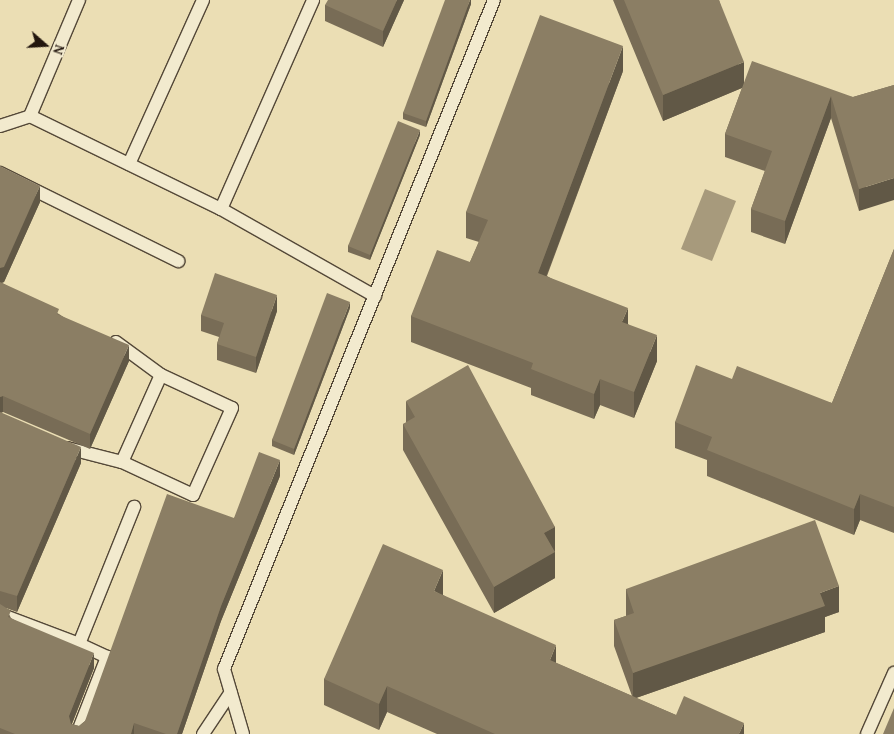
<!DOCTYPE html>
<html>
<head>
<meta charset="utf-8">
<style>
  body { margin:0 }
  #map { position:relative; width:894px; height:734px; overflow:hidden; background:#ebdeb4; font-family:"Gentium Book Plus",serif }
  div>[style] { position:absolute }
  .water>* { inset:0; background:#a79a7c }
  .roads { filter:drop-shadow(1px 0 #544838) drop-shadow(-1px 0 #544838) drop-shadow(0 1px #544838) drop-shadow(0 -1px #544838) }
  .service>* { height:12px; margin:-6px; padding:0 6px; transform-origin:6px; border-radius:6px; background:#f2eace }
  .wall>* { inset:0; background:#786c56 }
  .shaded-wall>* { inset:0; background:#615846 }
  .building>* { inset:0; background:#8b7e64 }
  span { translate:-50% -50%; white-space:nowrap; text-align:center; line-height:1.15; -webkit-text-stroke:4px #f2eace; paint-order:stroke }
  .north { position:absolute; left:20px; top:20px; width:50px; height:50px; -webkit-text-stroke:4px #f2eace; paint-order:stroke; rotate:109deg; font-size:14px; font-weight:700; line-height:20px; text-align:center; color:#22160e }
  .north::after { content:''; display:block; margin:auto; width:18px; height:22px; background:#22160e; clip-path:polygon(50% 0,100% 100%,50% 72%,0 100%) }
</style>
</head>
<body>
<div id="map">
  <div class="water">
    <div style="clip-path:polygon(705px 189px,736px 201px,712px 261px,681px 249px)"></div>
  </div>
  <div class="roads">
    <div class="service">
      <div style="left:79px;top:0;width:126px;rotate:112.9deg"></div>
      <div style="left:30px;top:116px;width:212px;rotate:26deg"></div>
      <div style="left:221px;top:209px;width:177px;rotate:29.5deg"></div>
      <div style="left:0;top:126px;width:32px;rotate:-18deg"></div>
      <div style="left:129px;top:164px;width:180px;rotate:-65.7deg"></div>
      <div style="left:0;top:173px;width:199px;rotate:26.3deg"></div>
      <div style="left:221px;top:209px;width:228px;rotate:-66.2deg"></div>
      <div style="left:116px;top:342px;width:56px;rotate:36.3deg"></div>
      <div style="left:161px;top:375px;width:78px;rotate:24.9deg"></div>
      <div style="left:232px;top:408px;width:95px;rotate:114.1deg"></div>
      <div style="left:193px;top:495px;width:78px;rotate:-155.1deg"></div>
      <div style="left:122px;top:462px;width:95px;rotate:-65.9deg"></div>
      <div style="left:67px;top:448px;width:57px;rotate:14.3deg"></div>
      <div style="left:0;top:614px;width:85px;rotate:20.8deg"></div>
      <div style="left:79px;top:644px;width:148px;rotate:-68.1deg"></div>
      <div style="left:77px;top:734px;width:83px;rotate:-68.7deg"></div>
      <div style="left:107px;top:657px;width:31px;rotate:-155deg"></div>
      <div style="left:203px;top:734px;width:50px;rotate:-56.3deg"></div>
      <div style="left:243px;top:734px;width:68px;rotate:-106.3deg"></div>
      <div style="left:224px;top:669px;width:721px;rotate:-68.02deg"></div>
      <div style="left:867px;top:734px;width:67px;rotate:-66.1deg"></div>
    </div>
  </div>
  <div class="wall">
    <div style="clip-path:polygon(404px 0,383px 47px,325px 21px,325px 5px)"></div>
    <div style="clip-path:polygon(471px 0,471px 4px,426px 127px,403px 119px,403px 113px)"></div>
    <div style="clip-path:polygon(613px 0,719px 0,744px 84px,853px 97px,894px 85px,859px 211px,831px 118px,785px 244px,751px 232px,751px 209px,765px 171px,725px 157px,725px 134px,742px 88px,663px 121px)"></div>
    <div style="clip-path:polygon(623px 71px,547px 276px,628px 324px,657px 361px,634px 418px,600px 405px,594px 419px,531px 395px,531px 388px,411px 342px,411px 316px,470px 262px,479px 242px,466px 238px,466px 212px)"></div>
    <div style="clip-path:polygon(420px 135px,370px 260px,348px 252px,348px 246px)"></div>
    <div style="clip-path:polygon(0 166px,40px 202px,4px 282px,2px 283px,59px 314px,129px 361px,90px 449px,3px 412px,1px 413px,81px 463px,17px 612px,6px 608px,11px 618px,94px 668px,72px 724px,79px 726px,85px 721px,234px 518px,280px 476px,221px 621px,182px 734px,0 734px)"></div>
    <div style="clip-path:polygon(894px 249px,894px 533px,860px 520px,854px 535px,707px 476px,707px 460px,675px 448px,675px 422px,732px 379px,832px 403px)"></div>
    <div style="clip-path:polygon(350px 308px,294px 455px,272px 446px,272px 440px)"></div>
    <div style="clip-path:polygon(277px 311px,256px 373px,217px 360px,217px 344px,219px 337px,201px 331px,201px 315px)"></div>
    <div style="clip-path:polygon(406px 401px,555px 527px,555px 578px,494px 613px,403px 450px,403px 424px,406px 423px)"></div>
    <div style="clip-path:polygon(626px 589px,839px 612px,825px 617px,825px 632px,636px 698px,676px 715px,744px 734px,437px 734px,387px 712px,379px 730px,324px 705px,324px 679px,443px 595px,556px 663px,632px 696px,614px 646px,614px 620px,626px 616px)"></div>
  </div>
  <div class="shaded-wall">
    <div style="clip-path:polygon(397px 0,404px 0,383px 47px,383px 31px)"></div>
    <div style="clip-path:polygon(470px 0,471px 0,471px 4px,426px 127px,426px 121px)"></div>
    <div style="clip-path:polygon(623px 46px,623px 71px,538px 298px,538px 273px)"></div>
    <div style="clip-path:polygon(744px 62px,744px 87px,663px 121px,663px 95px)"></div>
    <div style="clip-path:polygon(831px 96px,831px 118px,785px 244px,785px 221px)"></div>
    <div style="clip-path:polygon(420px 130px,420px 135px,370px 260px,370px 255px)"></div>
    <div style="clip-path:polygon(894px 178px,894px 200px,859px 211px,859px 189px)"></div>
    <div style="clip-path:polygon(40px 186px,40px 202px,4px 282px,0 283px,0 268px)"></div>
    <div style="clip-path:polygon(277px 295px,277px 311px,256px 373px,256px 357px)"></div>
    <div style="clip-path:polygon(350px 302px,350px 308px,294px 455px,294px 449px)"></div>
    <div style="clip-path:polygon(628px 308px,628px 333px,622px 322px)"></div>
    <div style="clip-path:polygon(657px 335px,657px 361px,634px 418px,634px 392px)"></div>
    <div style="clip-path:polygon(129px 345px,129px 361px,90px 449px,90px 434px)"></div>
    <div style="clip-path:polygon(600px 379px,600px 405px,594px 419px,594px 394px)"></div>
    <div style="clip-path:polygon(3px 396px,3px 412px,0 413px,0 397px)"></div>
    <div style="clip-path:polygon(81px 447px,81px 463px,17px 612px,17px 596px)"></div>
    <div style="clip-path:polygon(280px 460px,280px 476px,221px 621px,182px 734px,177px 734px,221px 606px)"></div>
    <div style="clip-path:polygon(860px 494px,860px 520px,854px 535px,854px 509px)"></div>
    <div style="clip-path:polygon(555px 527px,555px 578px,494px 613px,494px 587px,544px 533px)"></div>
    <div style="clip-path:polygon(443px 570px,443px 596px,434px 591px)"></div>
    <div style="clip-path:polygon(839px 586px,839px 612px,825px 617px,825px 632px,633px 699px,633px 673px,820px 593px)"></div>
    <div style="clip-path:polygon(556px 645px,556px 671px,550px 660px)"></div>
    <div style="clip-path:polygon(94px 653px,94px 668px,69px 731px,69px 716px)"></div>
    <div style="clip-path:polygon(387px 686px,387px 712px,379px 730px,379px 704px)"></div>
    <div style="clip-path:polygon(134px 723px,134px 734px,131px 734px)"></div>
    <div style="clip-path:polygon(744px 723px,744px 734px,739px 734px)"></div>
  </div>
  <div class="building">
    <div style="clip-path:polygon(328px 0,397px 0,383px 31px,325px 5px)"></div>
    <div style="clip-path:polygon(445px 0,470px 0,426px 121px,403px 113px)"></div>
    <div style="clip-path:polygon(624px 0,719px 0,744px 62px,663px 95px)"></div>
    <div style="clip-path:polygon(540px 15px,623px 46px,538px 273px,628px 308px,622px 322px,657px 335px,634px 392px,600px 379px,594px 394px,531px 369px,533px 363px,411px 316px,437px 250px,470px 262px,488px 220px,466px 212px)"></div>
    <div style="clip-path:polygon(752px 61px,853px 97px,894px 85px,894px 178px,859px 189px,831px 96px,785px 221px,751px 209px,772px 151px,725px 134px)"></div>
    <div style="clip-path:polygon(398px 121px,420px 130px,370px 255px,348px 246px)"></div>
    <div style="clip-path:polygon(0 166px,40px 186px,4px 267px,0 268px)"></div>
    <div style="clip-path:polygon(894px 249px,894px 507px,860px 494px,854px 509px,707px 450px,712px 437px,675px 422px,696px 365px,732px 379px,737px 366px,832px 403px)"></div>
    <div style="clip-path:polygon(215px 273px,277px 295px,256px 357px,217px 344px,224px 323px,201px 315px)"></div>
    <div style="clip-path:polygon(0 282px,59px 309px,57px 314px,129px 345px,90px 434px,3px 396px,0 397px)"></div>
    <div style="clip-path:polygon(327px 293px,350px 302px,294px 449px,272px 440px)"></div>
    <div style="clip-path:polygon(468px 365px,555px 527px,544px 533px,555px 552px,494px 587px,403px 424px,415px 417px,406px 401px)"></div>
    <div style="clip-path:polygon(0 412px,81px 447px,17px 596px,0 591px)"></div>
    <div style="clip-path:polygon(259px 452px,280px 460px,221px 606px,177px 734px,166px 734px,134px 723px,131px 734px,15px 734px,0 728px,0 604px,11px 611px,8px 617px,94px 653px,69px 716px,71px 724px,79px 726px,85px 721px,167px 494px,234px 518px)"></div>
    <div style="clip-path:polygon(815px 520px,839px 586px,820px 593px,825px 606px,633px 673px,614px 620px,634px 613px,626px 589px)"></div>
    <div style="clip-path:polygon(383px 544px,443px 570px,434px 591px,556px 645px,550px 660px,676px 715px,684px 696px,744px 723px,739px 734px,495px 734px,387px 686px,379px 704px,324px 679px)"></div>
    <div style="clip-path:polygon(894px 708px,894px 734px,883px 734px)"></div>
  </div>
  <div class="north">N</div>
</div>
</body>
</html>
